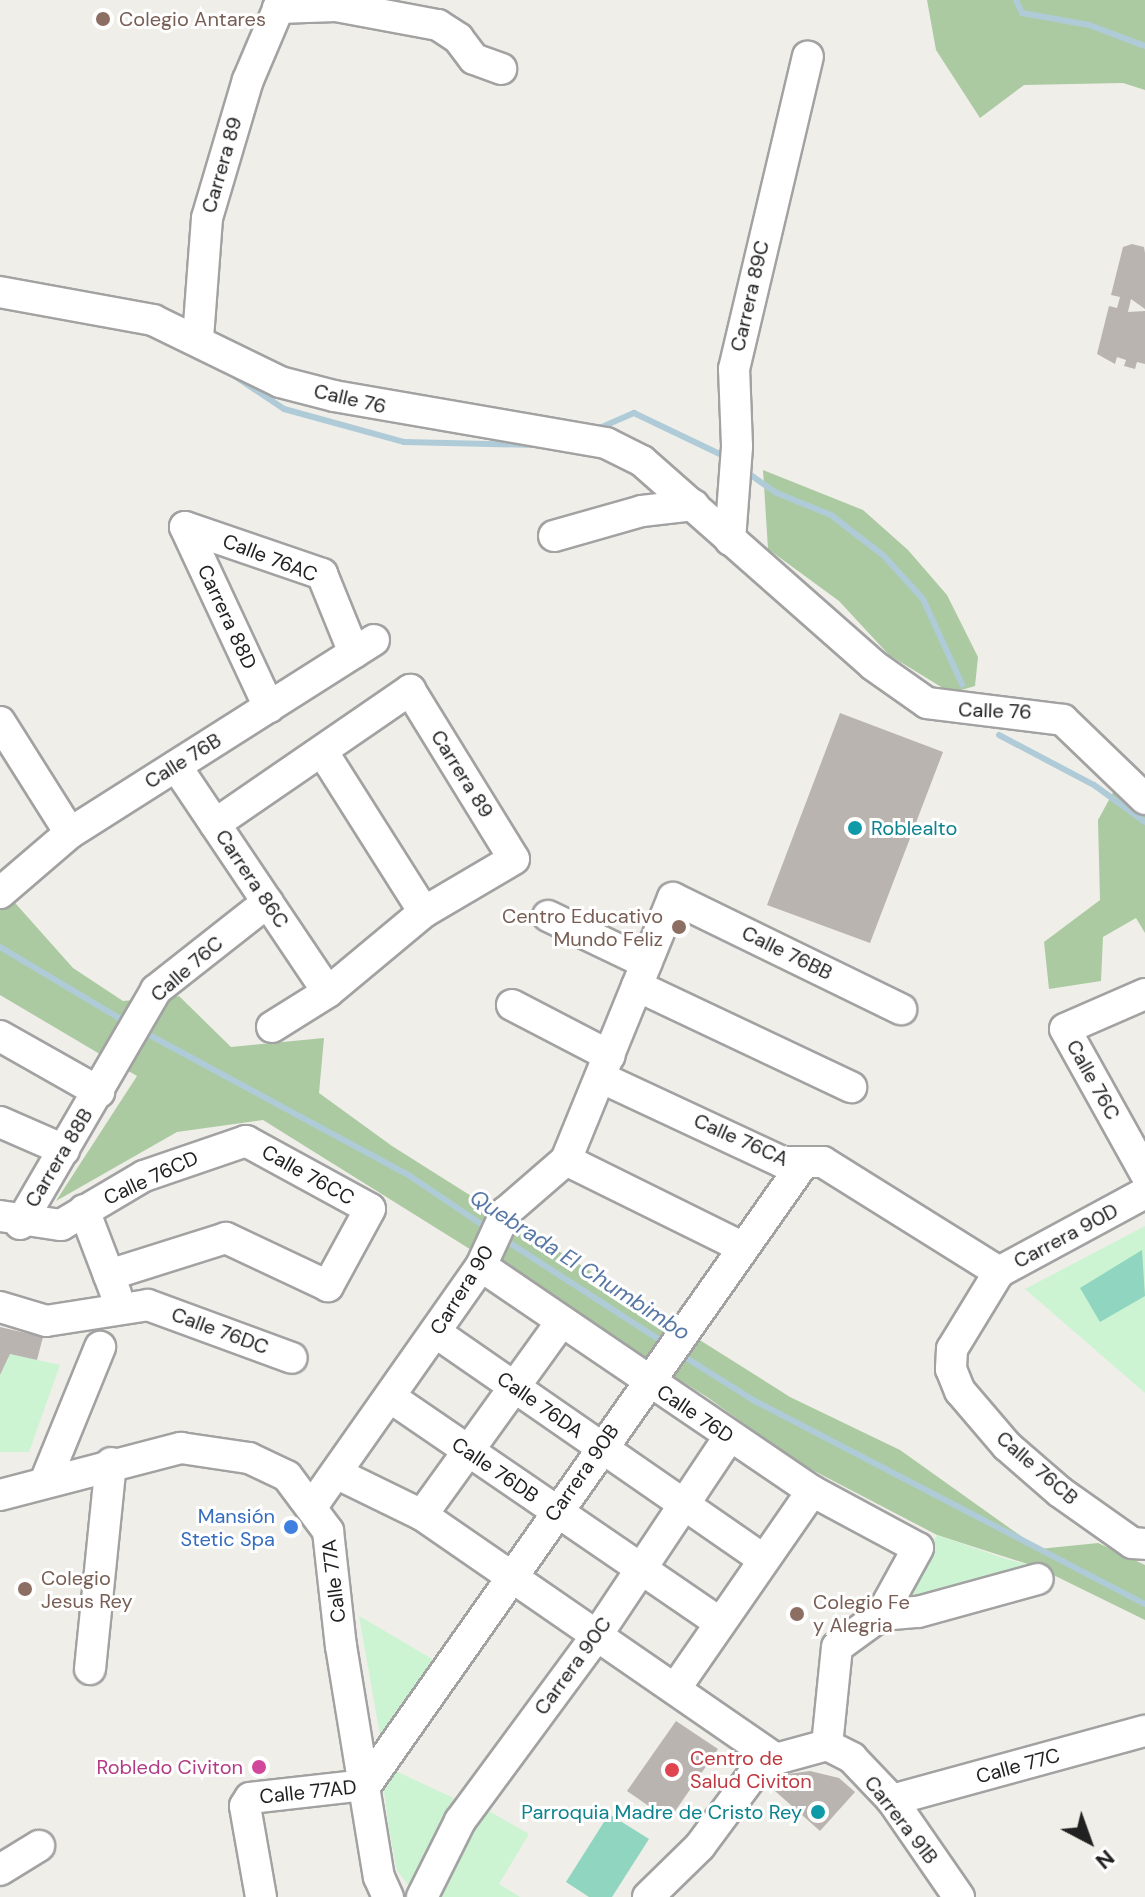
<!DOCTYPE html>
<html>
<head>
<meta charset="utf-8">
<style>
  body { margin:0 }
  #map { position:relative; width:1145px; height:1897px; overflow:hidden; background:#f0eee9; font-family:"DM Sans",sans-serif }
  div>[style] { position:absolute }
  .forest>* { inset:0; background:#abcaa2 }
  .park>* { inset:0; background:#ccf4d2 }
  .pitch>* { inset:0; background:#90d5c0 }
  .stream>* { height:6px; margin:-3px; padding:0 3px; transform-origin:3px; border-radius:3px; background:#afcbd8 }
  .building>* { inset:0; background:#b9b4af }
  .roads { filter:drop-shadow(2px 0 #a2a2a2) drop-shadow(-2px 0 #a2a2a2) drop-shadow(0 2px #a2a2a2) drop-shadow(0 -2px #a2a2a2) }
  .minor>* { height:30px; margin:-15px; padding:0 15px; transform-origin:15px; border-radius:15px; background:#fff }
  .dots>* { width:22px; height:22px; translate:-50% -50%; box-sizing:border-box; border:4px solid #fff; border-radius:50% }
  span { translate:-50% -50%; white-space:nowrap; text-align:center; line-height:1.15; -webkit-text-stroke:6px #fff; paint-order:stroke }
  .education-label { font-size:20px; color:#785e54 }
  .left { translate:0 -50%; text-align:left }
  .right { translate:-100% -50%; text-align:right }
  .street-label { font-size:20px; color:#212121 }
  .culture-label { font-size:20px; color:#0d838f }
  .shop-label { font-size:20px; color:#366cbe }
  .health-label { font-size:20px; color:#be3a42 }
  .hotel-label { font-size:20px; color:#b23c85 }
  .water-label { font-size:22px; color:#5878a6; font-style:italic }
  .north { position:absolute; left:1049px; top:1801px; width:80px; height:80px; -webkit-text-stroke:6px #fff; paint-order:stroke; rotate:139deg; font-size:22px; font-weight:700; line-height:32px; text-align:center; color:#212121 }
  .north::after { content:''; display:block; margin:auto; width:28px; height:36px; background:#212121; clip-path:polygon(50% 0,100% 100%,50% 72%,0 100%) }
</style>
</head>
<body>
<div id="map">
  <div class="forest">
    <div style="clip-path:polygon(927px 0,1145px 0,1145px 90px,1123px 83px,1024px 85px,980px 118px,936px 50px)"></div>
    <div style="clip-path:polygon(763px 470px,863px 510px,908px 550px,947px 595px,978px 657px,975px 686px,951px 693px,889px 655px,839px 601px,768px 549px)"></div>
    <div style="clip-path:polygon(1116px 787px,1145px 808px,1145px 933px,1136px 918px,1103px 937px,1101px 981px,1049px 989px,1044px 942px,1100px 900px,1098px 820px)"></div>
    <div style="clip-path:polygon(0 886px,73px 968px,123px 1001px,179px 996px,231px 1047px,324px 1038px,319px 1093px,392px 1146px,790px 1397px,900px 1450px,1039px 1549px,1098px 1543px,1145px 1565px,1145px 1620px,1037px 1567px,937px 1535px,799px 1463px,707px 1397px,263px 1120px,177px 1132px,56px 1201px,137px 1076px,0 995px)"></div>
  </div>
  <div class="park">
    <div style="clip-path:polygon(1145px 1226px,1145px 1393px,1025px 1289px)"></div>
    <div style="clip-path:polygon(10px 1354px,60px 1365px,29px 1452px,0 1452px,0 1375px)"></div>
    <div style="clip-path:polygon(937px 1535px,1006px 1559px,1037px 1567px,901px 1605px)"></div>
    <div style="clip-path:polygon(359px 1616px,434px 1660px,381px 1741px)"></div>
    <div style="clip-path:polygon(387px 1767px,460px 1801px,410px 1887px,397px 1871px,389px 1829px,382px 1776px)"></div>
    <div style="clip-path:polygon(482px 1807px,529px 1834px,499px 1884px,520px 1897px,432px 1897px)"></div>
  </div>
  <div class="pitch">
    <div style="clip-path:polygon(1142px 1250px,1145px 1296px,1100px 1322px,1080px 1288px)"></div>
    <div style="clip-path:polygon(609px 1814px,649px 1839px,612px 1897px,589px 1897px,566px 1882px)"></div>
  </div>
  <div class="stream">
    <div style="left:1016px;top:0;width:14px;rotate:65deg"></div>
    <div style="left:1022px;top:13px;width:68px;rotate:10.2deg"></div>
    <div style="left:1089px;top:25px;width:60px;rotate:20.6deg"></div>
    <div style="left:233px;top:375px;width:61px;rotate:33.7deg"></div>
    <div style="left:284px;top:409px;width:124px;rotate:15.4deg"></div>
    <div style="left:404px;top:442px;width:131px;rotate:1.3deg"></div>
    <div style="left:595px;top:430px;width:43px;rotate:-23.6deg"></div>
    <div style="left:634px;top:413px;width:102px;rotate:25.6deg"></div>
    <div style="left:745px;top:471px;width:39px;rotate:35deg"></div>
    <div style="left:777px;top:493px;width:58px;rotate:22.2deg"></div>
    <div style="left:831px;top:515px;width:66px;rotate:37.6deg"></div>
    <div style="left:883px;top:555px;width:59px;rotate:47.7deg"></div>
    <div style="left:923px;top:599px;width:94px;rotate:65.4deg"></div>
    <div style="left:999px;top:735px;width:107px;rotate:27.8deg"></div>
    <div style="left:1094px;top:785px;width:63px;rotate:36deg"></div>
    <div style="left:0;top:947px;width:150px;rotate:30.8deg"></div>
    <div style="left:142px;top:1031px;width:301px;rotate:28.4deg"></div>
    <div style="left:407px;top:1174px;width:100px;rotate:34deg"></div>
    <div style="left:502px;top:1238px;width:193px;rotate:32.9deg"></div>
    <div style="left:680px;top:1354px;width:86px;rotate:32.2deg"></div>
    <div style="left:753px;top:1400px;width:442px;rotate:27.5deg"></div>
  </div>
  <div class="building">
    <div style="clip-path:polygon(1132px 244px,1144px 247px,1145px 253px,1145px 309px,1131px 299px,1128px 312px,1145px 311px,1145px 364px,1137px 362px,1135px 369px,1124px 366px,1126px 360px,1117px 357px,1115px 364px,1097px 354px,1109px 306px,1117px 308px,1120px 297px,1111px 295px,1123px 247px)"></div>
    <div style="clip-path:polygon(840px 713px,943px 752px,870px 943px,767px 905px)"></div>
    <div style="clip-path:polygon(0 1327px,43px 1337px,37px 1360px,10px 1354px,0 1375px)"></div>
    <div style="clip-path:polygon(676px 1721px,718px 1749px,669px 1820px,627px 1791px)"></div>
    <div style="clip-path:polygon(810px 1771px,839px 1778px,855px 1792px,820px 1831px,766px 1783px,773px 1776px)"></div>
  </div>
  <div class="roads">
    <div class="minor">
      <div style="left:278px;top:8px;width:58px;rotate:-2deg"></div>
      <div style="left:336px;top:6px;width:104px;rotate:10.6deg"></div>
      <div style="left:438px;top:25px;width:24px;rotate:33deg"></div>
      <div style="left:458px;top:38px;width:26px;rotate:53deg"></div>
      <div style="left:474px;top:59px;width:29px;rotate:20deg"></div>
      <div style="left:0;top:292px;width:156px;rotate:10.4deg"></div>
      <div style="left:153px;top:320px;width:141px;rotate:26deg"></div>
      <div style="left:280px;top:382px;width:56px;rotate:14.5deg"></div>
      <div style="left:334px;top:396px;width:276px;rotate:9.8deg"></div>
      <div style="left:606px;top:443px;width:40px;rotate:26.6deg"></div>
      <div style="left:642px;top:461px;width:308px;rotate:41.4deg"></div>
      <div style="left:873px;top:665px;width:66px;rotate:35.1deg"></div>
      <div style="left:927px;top:703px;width:137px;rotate:7.1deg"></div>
      <div style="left:1063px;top:720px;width:114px;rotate:43.9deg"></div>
      <div style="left:198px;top:338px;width:120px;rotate:-85.7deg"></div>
      <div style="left:207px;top:218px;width:144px;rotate:-73.5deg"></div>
      <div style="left:248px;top:80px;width:87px;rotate:-67deg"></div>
      <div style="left:185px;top:527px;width:145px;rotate:18.9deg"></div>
      <div style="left:322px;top:574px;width:85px;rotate:67.9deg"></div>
      <div style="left:185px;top:527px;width:199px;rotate:65deg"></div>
      <div style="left:554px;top:536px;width:91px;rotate:-15.9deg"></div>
      <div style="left:642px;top:511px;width:52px;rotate:-6.6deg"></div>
      <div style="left:730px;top:540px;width:94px;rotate:-85.7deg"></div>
      <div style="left:737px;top:446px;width:77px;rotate:-92.2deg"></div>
      <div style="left:734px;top:369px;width:321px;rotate:-76.7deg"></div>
      <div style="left:0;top:722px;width:131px;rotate:57.8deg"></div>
      <div style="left:324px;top:754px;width:187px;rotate:57.7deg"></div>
      <div style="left:176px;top:766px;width:272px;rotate:56.1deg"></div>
      <div style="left:215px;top:824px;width:237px;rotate:-34.5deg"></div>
      <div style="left:410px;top:690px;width:198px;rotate:58.4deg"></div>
      <div style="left:514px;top:859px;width:104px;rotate:149.5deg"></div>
      <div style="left:424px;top:912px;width:125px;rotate:140.2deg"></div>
      <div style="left:328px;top:992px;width:66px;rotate:148deg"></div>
      <div style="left:0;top:893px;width:92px;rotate:-40.6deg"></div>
      <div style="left:70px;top:833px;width:360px;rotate:-32.4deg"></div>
      <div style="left:548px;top:916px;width:109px;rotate:25.6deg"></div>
      <div style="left:637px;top:986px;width:237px;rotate:25.3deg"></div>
      <div style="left:1145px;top:994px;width:87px;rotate:156.4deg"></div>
      <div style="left:1065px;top:1029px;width:165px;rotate:60.9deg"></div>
      <div style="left:512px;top:1005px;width:110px;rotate:27.5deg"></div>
      <div style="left:0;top:1036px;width:114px;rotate:29.5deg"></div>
      <div style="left:602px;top:1078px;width:199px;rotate:25deg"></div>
      <div style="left:782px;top:1162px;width:41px"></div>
      <div style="left:823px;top:1162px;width:208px;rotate:32deg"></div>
      <div style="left:0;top:1122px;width:70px;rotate:23.6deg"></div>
      <div style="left:566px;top:1160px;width:196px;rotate:26.3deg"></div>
      <div style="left:1145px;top:1193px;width:166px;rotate:151.6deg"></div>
      <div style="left:999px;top:1272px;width:90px;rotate:121.4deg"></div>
      <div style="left:952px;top:1349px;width:20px;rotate:93deg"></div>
      <div style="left:951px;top:1369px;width:24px;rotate:68deg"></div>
      <div style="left:960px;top:1391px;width:72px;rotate:49.5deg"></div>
      <div style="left:1007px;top:1446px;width:70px;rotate:41deg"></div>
      <div style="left:1060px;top:1492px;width:88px;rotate:35.3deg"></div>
      <div style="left:1132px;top:1543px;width:13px;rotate:4deg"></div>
      <div style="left:84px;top:1210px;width:90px;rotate:69.1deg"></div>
      <div style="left:0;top:1216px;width:62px;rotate:8.4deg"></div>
      <div style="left:61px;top:1225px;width:96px;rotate:-30.6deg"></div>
      <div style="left:144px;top:1176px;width:108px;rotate:-18.9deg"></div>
      <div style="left:246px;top:1141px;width:141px;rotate:28.7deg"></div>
      <div style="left:370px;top:1209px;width:88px;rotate:118.6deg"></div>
      <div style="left:328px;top:1286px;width:113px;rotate:-154.8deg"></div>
      <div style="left:226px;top:1238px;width:123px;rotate:162.5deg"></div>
      <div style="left:20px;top:1224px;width:271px;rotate:-59.8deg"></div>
      <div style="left:156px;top:990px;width:142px;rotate:-38.2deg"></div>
      <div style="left:481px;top:1266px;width:400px;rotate:34.2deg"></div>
      <div style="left:812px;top:1491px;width:120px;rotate:28.3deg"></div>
      <div style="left:918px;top:1548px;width:77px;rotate:118.9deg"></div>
      <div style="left:881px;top:1615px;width:54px;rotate:144deg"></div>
      <div style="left:837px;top:1647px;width:99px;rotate:95.8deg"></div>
      <div style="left:0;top:1307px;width:48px;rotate:16.9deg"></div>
      <div style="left:46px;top:1321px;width:103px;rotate:-8.9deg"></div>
      <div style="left:148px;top:1305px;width:153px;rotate:20.2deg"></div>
      <div style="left:435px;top:1332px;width:400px;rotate:34.7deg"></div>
      <div style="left:390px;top:1397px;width:400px;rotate:34.4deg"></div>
      <div style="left:336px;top:1473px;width:96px;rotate:26deg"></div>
      <div style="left:422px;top:1515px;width:430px;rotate:34.6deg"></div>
      <div style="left:45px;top:1482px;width:146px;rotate:-67.8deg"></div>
      <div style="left:0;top:1495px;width:187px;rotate:-14.6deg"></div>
      <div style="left:181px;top:1448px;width:69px;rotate:8.4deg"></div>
      <div style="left:249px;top:1458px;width:42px;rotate:25.3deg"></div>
      <div style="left:287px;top:1476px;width:69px;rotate:53.3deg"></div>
      <div style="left:328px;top:1531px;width:116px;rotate:83.6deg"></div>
      <div style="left:341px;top:1646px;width:234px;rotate:80.7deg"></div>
      <div style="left:379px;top:1877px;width:22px;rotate:66deg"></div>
      <div style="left:313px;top:1505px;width:292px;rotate:-54.9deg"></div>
      <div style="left:481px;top:1266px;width:60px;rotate:-65.2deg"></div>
      <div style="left:506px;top:1212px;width:79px;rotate:-40.9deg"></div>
      <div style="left:566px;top:1160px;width:283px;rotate:-67.8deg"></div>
      <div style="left:673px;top:898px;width:254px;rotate:26deg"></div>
      <div style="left:422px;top:1515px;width:238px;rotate:-54.2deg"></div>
      <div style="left:881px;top:1615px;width:37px;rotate:-5deg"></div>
      <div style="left:918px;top:1612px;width:124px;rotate:-15.4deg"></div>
      <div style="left:90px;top:1669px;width:207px;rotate:-84.2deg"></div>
      <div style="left:675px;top:1689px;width:241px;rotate:-55.3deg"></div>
      <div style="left:827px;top:1745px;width:28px;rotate:27deg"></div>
      <div style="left:852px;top:1758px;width:58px;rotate:46.4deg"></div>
      <div style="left:892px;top:1800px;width:118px;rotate:55.4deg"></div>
      <div style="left:892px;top:1800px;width:262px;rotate:-15.3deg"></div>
      <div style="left:0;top:1870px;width:46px;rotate:-31.6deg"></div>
      <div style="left:261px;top:1897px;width:92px;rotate:-100deg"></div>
      <div style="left:245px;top:1806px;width:9px;rotate:-58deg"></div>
      <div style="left:250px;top:1798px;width:117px;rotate:-6.4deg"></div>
      <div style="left:366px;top:1785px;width:758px;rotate:-54.88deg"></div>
      <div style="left:422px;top:1897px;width:85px;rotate:-63.4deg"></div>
      <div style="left:460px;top:1821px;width:231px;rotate:-53.6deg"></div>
      <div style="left:597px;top:1635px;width:238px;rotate:-56.3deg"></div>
      <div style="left:648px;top:1897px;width:73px;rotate:-44.4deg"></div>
      <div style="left:700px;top:1846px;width:87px;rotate:-53.4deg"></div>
      <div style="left:752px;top:1776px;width:29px;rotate:-35deg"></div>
      <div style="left:776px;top:1759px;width:53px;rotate:-15.4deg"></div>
    </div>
  </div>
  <div class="dots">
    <div style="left:103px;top:19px;background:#8d6e63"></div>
    <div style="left:855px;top:828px;background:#0f9aa8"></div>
    <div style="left:679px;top:927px;background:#8d6e63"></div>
    <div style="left:291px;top:1527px;background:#3f7fe0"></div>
    <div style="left:25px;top:1589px;background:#8d6e63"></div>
    <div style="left:797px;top:1614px;background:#8d6e63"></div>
    <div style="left:259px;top:1767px;background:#d1479c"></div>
    <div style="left:672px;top:1770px;background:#e0444e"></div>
    <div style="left:818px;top:1812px;background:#0f9aa8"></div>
  </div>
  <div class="education-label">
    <span class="left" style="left:119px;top:19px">Colegio Antares</span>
    <span class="right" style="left:663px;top:928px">Centro Educativo<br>Mundo Feliz</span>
    <span class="left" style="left:41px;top:1590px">Colegio<br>Jesus Rey</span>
    <span class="left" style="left:813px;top:1614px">Colegio Fe<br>y Alegria</span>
  </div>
  <div class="street-label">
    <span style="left:222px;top:165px;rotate:-74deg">Carrera 89</span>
    <span style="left:750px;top:296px;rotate:-77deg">Carrera 89C</span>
    <span style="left:350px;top:399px;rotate:13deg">Calle 76</span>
    <span style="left:270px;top:558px;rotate:21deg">Calle 76AC</span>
    <span style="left:227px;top:617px;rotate:65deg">Carrera 88D</span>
    <span style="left:995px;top:711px;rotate:2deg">Calle 76</span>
    <span style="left:183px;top:761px;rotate:-32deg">Calle 76B</span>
    <span style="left:462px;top:774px;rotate:58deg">Carrera 89</span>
    <span style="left:252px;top:879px;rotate:56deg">Carrera 86C</span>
    <span style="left:787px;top:953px;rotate:26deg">Calle 76BB</span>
    <span style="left:187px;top:969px;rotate:-41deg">Calle 76C</span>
    <span style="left:1093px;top:1080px;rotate:61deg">Calle 76C</span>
    <span style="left:741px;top:1140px;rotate:24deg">Calle 76CA</span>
    <span style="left:59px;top:1158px;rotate:-59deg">Carrera 88B</span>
    <span style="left:308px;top:1175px;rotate:29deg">Calle 76CC</span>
    <span style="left:151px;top:1178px;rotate:-25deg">Calle 76CD</span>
    <span style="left:1066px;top:1236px;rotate:-28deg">Carrera 90D</span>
    <span style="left:462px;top:1290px;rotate:-58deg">Carrera 90</span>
    <span style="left:220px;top:1331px;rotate:20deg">Calle 76DC</span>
    <span style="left:540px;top:1405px;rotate:35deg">Calle 76DA</span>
    <span style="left:695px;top:1414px;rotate:34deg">Calle 76D</span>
    <span style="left:1037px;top:1468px;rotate:41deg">Calle 76CB</span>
    <span style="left:495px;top:1470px;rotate:34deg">Calle 76DB</span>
    <span style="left:582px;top:1473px;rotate:-55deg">Carrera 90B</span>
    <span style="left:334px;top:1581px;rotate:-97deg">Calle 77A</span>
    <span style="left:573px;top:1666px;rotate:-54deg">Carrera 90C</span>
    <span style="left:1018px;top:1766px;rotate:-15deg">Calle 77C</span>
    <span style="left:308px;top:1792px;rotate:-6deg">Calle 77AD</span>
    <span style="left:901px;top:1820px;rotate:52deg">Carrera 91B</span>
  </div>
  <div class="culture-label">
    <span class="left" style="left:871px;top:828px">Roblealto</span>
    <span class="right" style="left:802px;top:1812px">Parroquia Madre de Cristo Rey</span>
  </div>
  <div class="shop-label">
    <span class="right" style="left:275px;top:1528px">Mansión<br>Stetic Spa</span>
  </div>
  <div class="health-label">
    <span class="left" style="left:690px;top:1770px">Centro de<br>Salud Civiton</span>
  </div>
  <div class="hotel-label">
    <span class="right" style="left:243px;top:1767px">Robledo Civiton</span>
  </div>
  <div class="water-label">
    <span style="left:580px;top:1265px;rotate:33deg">Quebrada El Chumbimbo</span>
  </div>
  <div class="north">N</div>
</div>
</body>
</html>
